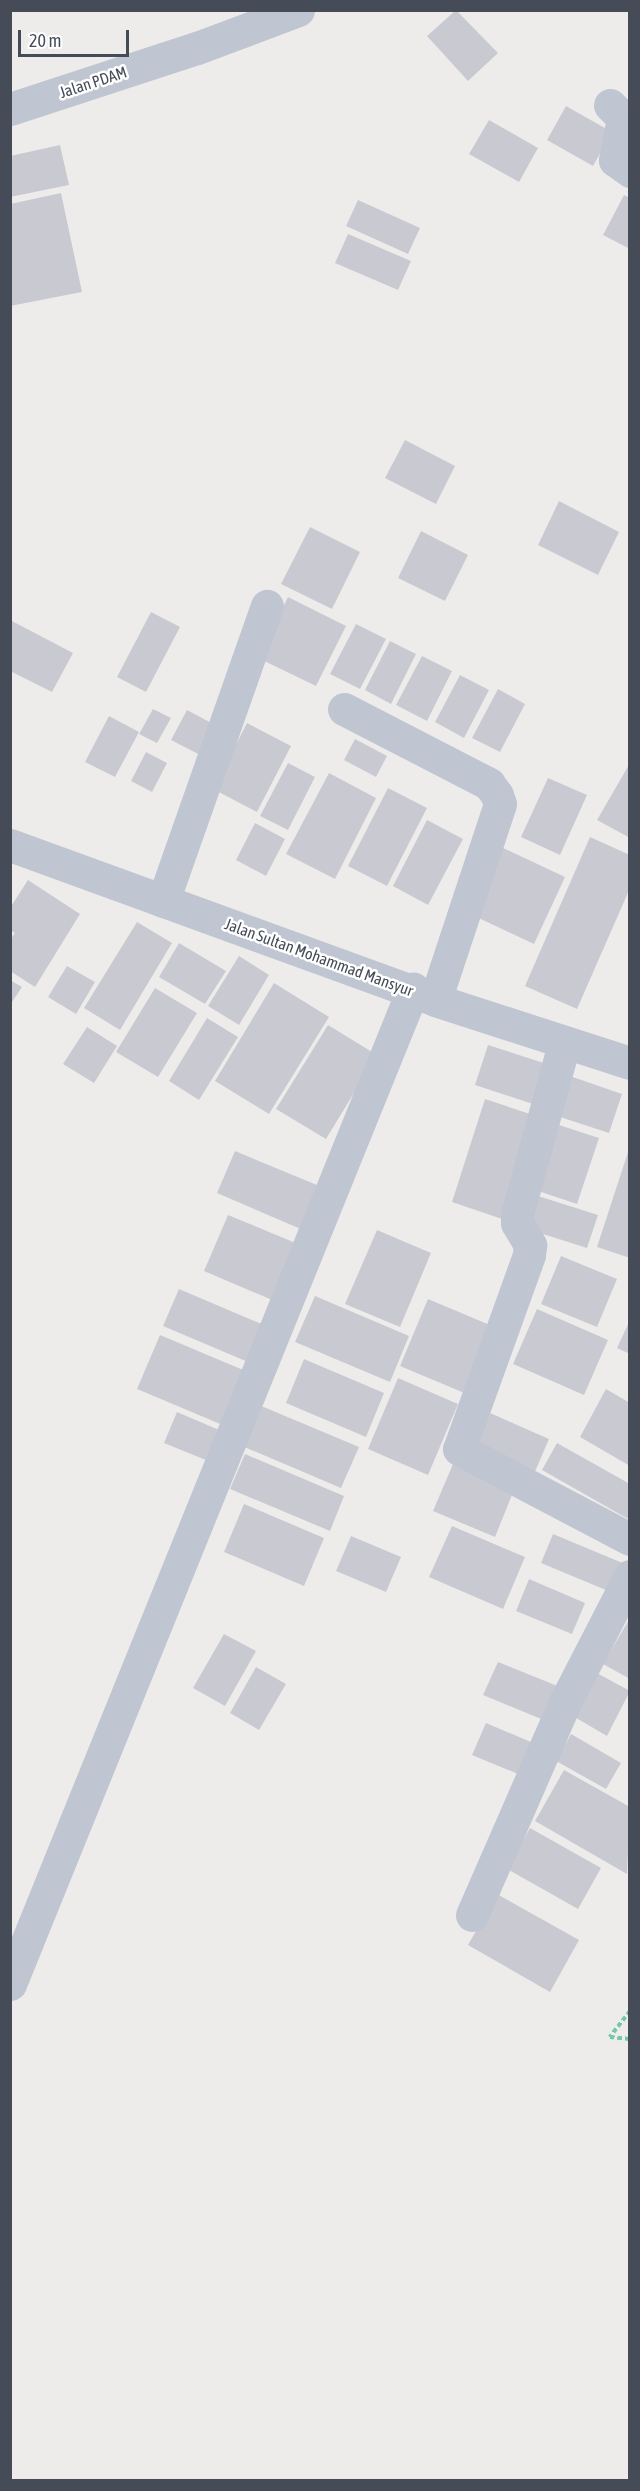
<!DOCTYPE html>
<html>
<head>
<meta charset="utf-8">
<style>
  body { margin:0 }
  #map { position:relative; width:640px; height:2491px; overflow:hidden; background:#eeeceb; font-family:"Asap Condensed",sans-serif }
  div>[style] { position:absolute }
  .building>* { inset:0; background:#c9cad1 }
  .path>* { height:4px; margin-top:-2px; transform-origin:0; background:repeating-linear-gradient(90deg,#73c8ac 0 4.5px,transparent 0 7.5px) }
  .minor>* { height:33px; margin:-16.5px; padding:0 16.5px; transform-origin:16.5px; border-radius:16.5px; background:#bfc5d1 }
  .tertiary>* { height:33px; margin:-16.5px; padding:0 16.5px; transform-origin:16.5px; border-radius:16.5px; background:#bfc5d1 }
  span { translate:-50% -50%; white-space:nowrap; text-align:center; line-height:1.15; -webkit-text-stroke:5px #fff; paint-order:stroke }
  .street-label { font-size:16px; color:#454c58 }
  .frame { position:absolute; inset:0; border:12px solid #454c58; pointer-events:none }
  .scale { position:absolute; left:18px; top:30px; width:111px; height:27px; box-sizing:border-box; border:3px solid #454c58; border-top:0; padding-left:8px; font-size:18px; line-height:21px; white-space:nowrap; color:#454c58; -webkit-text-stroke:4px #fff; paint-order:stroke }
</style>
</head>
<body>
<div id="map">
  <div class="building">
    <div style="clip-path:polygon(456px 10px,498px 53px,468px 81px,427px 36px)"></div>
    <div style="clip-path:polygon(566px 106px,612px 132px,593px 166px,547px 140px)"></div>
    <div style="clip-path:polygon(489px 120px,538px 148px,519px 182px,469px 154px)"></div>
    <div style="clip-path:polygon(60px 145px,69px 185px,10px 197px,10px 156px)"></div>
    <div style="clip-path:polygon(61px 193px,82px 292px,10px 306px,10px 204px)"></div>
    <div style="clip-path:polygon(624px 195px,630px 198px,630px 249px,603px 235px)"></div>
    <div style="clip-path:polygon(358px 200px,420px 228px,408px 254px,346px 226px)"></div>
    <div style="clip-path:polygon(348px 234px,411px 261px,398px 290px,335px 263px)"></div>
    <div style="clip-path:polygon(405px 440px,455px 466px,436px 504px,385px 478px)"></div>
    <div style="clip-path:polygon(559px 501px,619px 532px,598px 575px,538px 545px)"></div>
    <div style="clip-path:polygon(310px 527px,360px 552px,332px 609px,281px 584px)"></div>
    <div style="clip-path:polygon(421px 531px,468px 555px,445px 601px,398px 578px)"></div>
    <div style="clip-path:polygon(288px 597px,346px 626px,316px 686px,258px 658px)"></div>
    <div style="clip-path:polygon(151px 612px,180px 627px,146px 692px,117px 677px)"></div>
    <div style="clip-path:polygon(10px 620px,73px 653px,52px 692px,10px 671px)"></div>
    <div style="clip-path:polygon(356px 624px,386px 639px,360px 689px,330px 674px)"></div>
    <div style="clip-path:polygon(390px 641px,416px 654px,391px 704px,365px 690px)"></div>
    <div style="clip-path:polygon(422px 656px,452px 671px,427px 721px,396px 705px)"></div>
    <div style="clip-path:polygon(460px 675px,489px 690px,464px 738px,435px 722px)"></div>
    <div style="clip-path:polygon(498px 689px,525px 704px,500px 752px,472px 738px)"></div>
    <div style="clip-path:polygon(153px 709px,171px 718px,157px 743px,139px 734px)"></div>
    <div style="clip-path:polygon(187px 710px,217px 726px,202px 756px,171px 740px)"></div>
    <div style="clip-path:polygon(109px 716px,139px 732px,115px 777px,85px 762px)"></div>
    <div style="clip-path:polygon(247px 723px,291px 746px,257px 812px,213px 789px)"></div>
    <div style="clip-path:polygon(355px 739px,387px 756px,376px 777px,344px 760px)"></div>
    <div style="clip-path:polygon(146px 752px,167px 763px,152px 792px,131px 781px)"></div>
    <div style="clip-path:polygon(288px 763px,315px 777px,288px 830px,260px 816px)"></div>
    <div style="clip-path:polygon(630px 763px,630px 838px,597px 820px)"></div>
    <div style="clip-path:polygon(329px 773px,376px 798px,335px 879px,286px 854px)"></div>
    <div style="clip-path:polygon(548px 778px,587px 795px,560px 855px,521px 837px)"></div>
    <div style="clip-path:polygon(388px 788px,427px 808px,387px 886px,348px 866px)"></div>
    <div style="clip-path:polygon(427px 820px,463px 839px,428px 905px,393px 886px)"></div>
    <div style="clip-path:polygon(255px 823px,285px 839px,266px 876px,236px 860px)"></div>
    <div style="clip-path:polygon(590px 837px,630px 855px,630px 888px,577px 1009px,525px 986px)"></div>
    <div style="clip-path:polygon(501px 847px,565px 877px,534px 944px,470px 914px)"></div>
    <div style="clip-path:polygon(28px 880px,80px 914px,35px 987px,10px 971px,10px 940px,15px 933px,10px 930px,10px 908px)"></div>
    <div style="clip-path:polygon(137px 922px,172px 943px,120px 1030px,84px 1008px)"></div>
    <div style="clip-path:polygon(179px 943px,226px 971px,205px 1004px,159px 977px)"></div>
    <div style="clip-path:polygon(239px 956px,269px 975px,239px 1025px,208px 1006px)"></div>
    <div style="clip-path:polygon(67px 966px,95px 982px,76px 1014px,48px 997px)"></div>
    <div style="clip-path:polygon(10px 980px,22px 987px,10px 1005px)"></div>
    <div style="clip-path:polygon(274px 983px,329px 1017px,269px 1114px,215px 1081px)"></div>
    <div style="clip-path:polygon(155px 988px,197px 1013px,158px 1077px,116px 1052px)"></div>
    <div style="clip-path:polygon(207px 1018px,238px 1037px,199px 1100px,169px 1081px)"></div>
    <div style="clip-path:polygon(328px 1025px,377px 1055px,326px 1139px,276px 1109px)"></div>
    <div style="clip-path:polygon(87px 1027px,117px 1046px,94px 1083px,63px 1064px)"></div>
    <div style="clip-path:polygon(488px 1045px,550px 1065px,536px 1105px,475px 1085px)"></div>
    <div style="clip-path:polygon(567px 1075px,622px 1094px,609px 1133px,554px 1115px)"></div>
    <div style="clip-path:polygon(485px 1099px,536px 1116px,502px 1219px,452px 1202px)"></div>
    <div style="clip-path:polygon(556px 1124px,599px 1138px,577px 1204px,535px 1190px)"></div>
    <div style="clip-path:polygon(629px 1149px,630px 1149px,630px 1258px,597px 1247px)"></div>
    <div style="clip-path:polygon(235px 1151px,329px 1190px,310px 1233px,217px 1193px)"></div>
    <div style="clip-path:polygon(535px 1195px,598px 1215px,587px 1248px,524px 1228px)"></div>
    <div style="clip-path:polygon(228px 1215px,303px 1246px,279px 1303px,204px 1271px)"></div>
    <div style="clip-path:polygon(377px 1230px,431px 1253px,400px 1327px,345px 1304px)"></div>
    <div style="clip-path:polygon(561px 1256px,617px 1279px,597px 1327px,541px 1304px)"></div>
    <div style="clip-path:polygon(179px 1289px,271px 1328px,255px 1365px,163px 1326px)"></div>
    <div style="clip-path:polygon(315px 1296px,409px 1336px,390px 1382px,295px 1342px)"></div>
    <div style="clip-path:polygon(428px 1299px,497px 1328px,469px 1395px,400px 1366px)"></div>
    <div style="clip-path:polygon(537px 1309px,608px 1340px,584px 1395px,513px 1364px)"></div>
    <div style="clip-path:polygon(630px 1320px,630px 1354px,617px 1348px)"></div>
    <div style="clip-path:polygon(160px 1335px,248px 1372px,225px 1426px,137px 1389px)"></div>
    <div style="clip-path:polygon(304px 1359px,384px 1393px,366px 1437px,286px 1403px)"></div>
    <div style="clip-path:polygon(398px 1378px,458px 1404px,428px 1475px,368px 1449px)"></div>
    <div style="clip-path:polygon(606px 1389px,630px 1403px,630px 1466px,580px 1437px)"></div>
    <div style="clip-path:polygon(259px 1405px,359px 1447px,341px 1488px,242px 1446px)"></div>
    <div style="clip-path:polygon(177px 1412px,231px 1435px,218px 1465px,164px 1443px)"></div>
    <div style="clip-path:polygon(490px 1413px,549px 1439px,534px 1474px,475px 1449px)"></div>
    <div style="clip-path:polygon(557px 1443px,630px 1484px,630px 1520px,542px 1470px)"></div>
    <div style="clip-path:polygon(245px 1454px,344px 1496px,330px 1531px,230px 1489px)"></div>
    <div style="clip-path:polygon(453px 1464px,514px 1490px,495px 1537px,433px 1511px)"></div>
    <div style="clip-path:polygon(244px 1504px,324px 1538px,304px 1586px,224px 1552px)"></div>
    <div style="clip-path:polygon(452px 1526px,525px 1557px,503px 1609px,429px 1577px)"></div>
    <div style="clip-path:polygon(553px 1534px,625px 1564px,613px 1593px,541px 1563px)"></div>
    <div style="clip-path:polygon(351px 1536px,401px 1557px,386px 1592px,336px 1571px)"></div>
    <div style="clip-path:polygon(529px 1579px,585px 1603px,572px 1634px,516px 1611px)"></div>
    <div style="clip-path:polygon(630px 1618px,630px 1679px,603px 1664px)"></div>
    <div style="clip-path:polygon(224px 1634px,256px 1651px,225px 1706px,193px 1688px)"></div>
    <div style="clip-path:polygon(498px 1662px,560px 1687px,546px 1721px,483px 1695px)"></div>
    <div style="clip-path:polygon(256px 1667px,286px 1684px,259px 1730px,230px 1713px)"></div>
    <div style="clip-path:polygon(595px 1672px,630px 1691px,607px 1736px,571px 1715px)"></div>
    <div style="clip-path:polygon(486px 1723px,531px 1742px,518px 1774px,472px 1755px)"></div>
    <div style="clip-path:polygon(571px 1734px,621px 1763px,606px 1789px,556px 1761px)"></div>
    <div style="clip-path:polygon(564px 1770px,630px 1807px,627px 1874px,535px 1821px)"></div>
    <div style="clip-path:polygon(530px 1828px,601px 1868px,578px 1909px,507px 1869px)"></div>
    <div style="clip-path:polygon(497px 1894px,579px 1940px,550px 1992px,468px 1945px)"></div>
  </div>
  <div class="path">
    <div style="left:630px;top:2011px;width:33px;rotate:128deg"></div>
    <div style="left:610px;top:2037px;width:20px;rotate:6deg"></div>
  </div>
  <div class="minor">
    <div style="left:610px;top:105px;width:18px;rotate:45deg"></div>
    <div style="left:623px;top:118px;width:43px;rotate:100.8deg"></div>
    <div style="left:615px;top:160px;width:19px;rotate:36deg"></div>
    <div style="left:10px;top:109px;width:197px;rotate:-18.1deg"></div>
    <div style="left:197px;top:48px;width:108px;rotate:-20.6deg"></div>
    <div style="left:344px;top:709px;width:163px;rotate:27.3deg"></div>
    <div style="left:489px;top:784px;width:14px;rotate:54deg"></div>
    <div style="left:497px;top:795px;width:9px;rotate:72deg"></div>
    <div style="left:500px;top:804px;width:206px;rotate:108.3deg"></div>
    <div style="left:163px;top:901px;width:313px;rotate:-70.6deg"></div>
    <div style="left:564px;top:1044px;width:177px;rotate:105.4deg"></div>
    <div style="left:517px;top:1215px;width:8px;rotate:90deg"></div>
    <div style="left:517px;top:1223px;width:26px;rotate:59deg"></div>
    <div style="left:530px;top:1245px;width:10px;rotate:96deg"></div>
    <div style="left:529px;top:1255px;width:206px;rotate:109.8deg"></div>
    <div style="left:459px;top:1449px;width:193px;rotate:27.8deg"></div>
    <div style="left:472px;top:1915px;width:230px;rotate:-66.4deg"></div>
    <div style="left:564px;top:1704px;width:144px;rotate:-62.7deg"></div>
    <div style="left:10px;top:1984px;width:1074px;rotate:-67.95deg"></div>
  </div>
  <div class="tertiary">
    <div style="left:10px;top:845px;width:452px;rotate:20deg"></div>
    <div style="left:435px;top:1000px;width:205px;rotate:17.9deg"></div>
  </div>
  <div class="street-label">
    <span style="left:93px;top:82px;rotate:-18deg">Jalan PDAM</span>
    <span style="left:319px;top:957px;rotate:20deg">Jalan Sultan Mohammad Mansyur</span>
  </div>
  <div class="frame"></div>
  <div class="scale">20 m</div>
</div>
</body>
</html>
